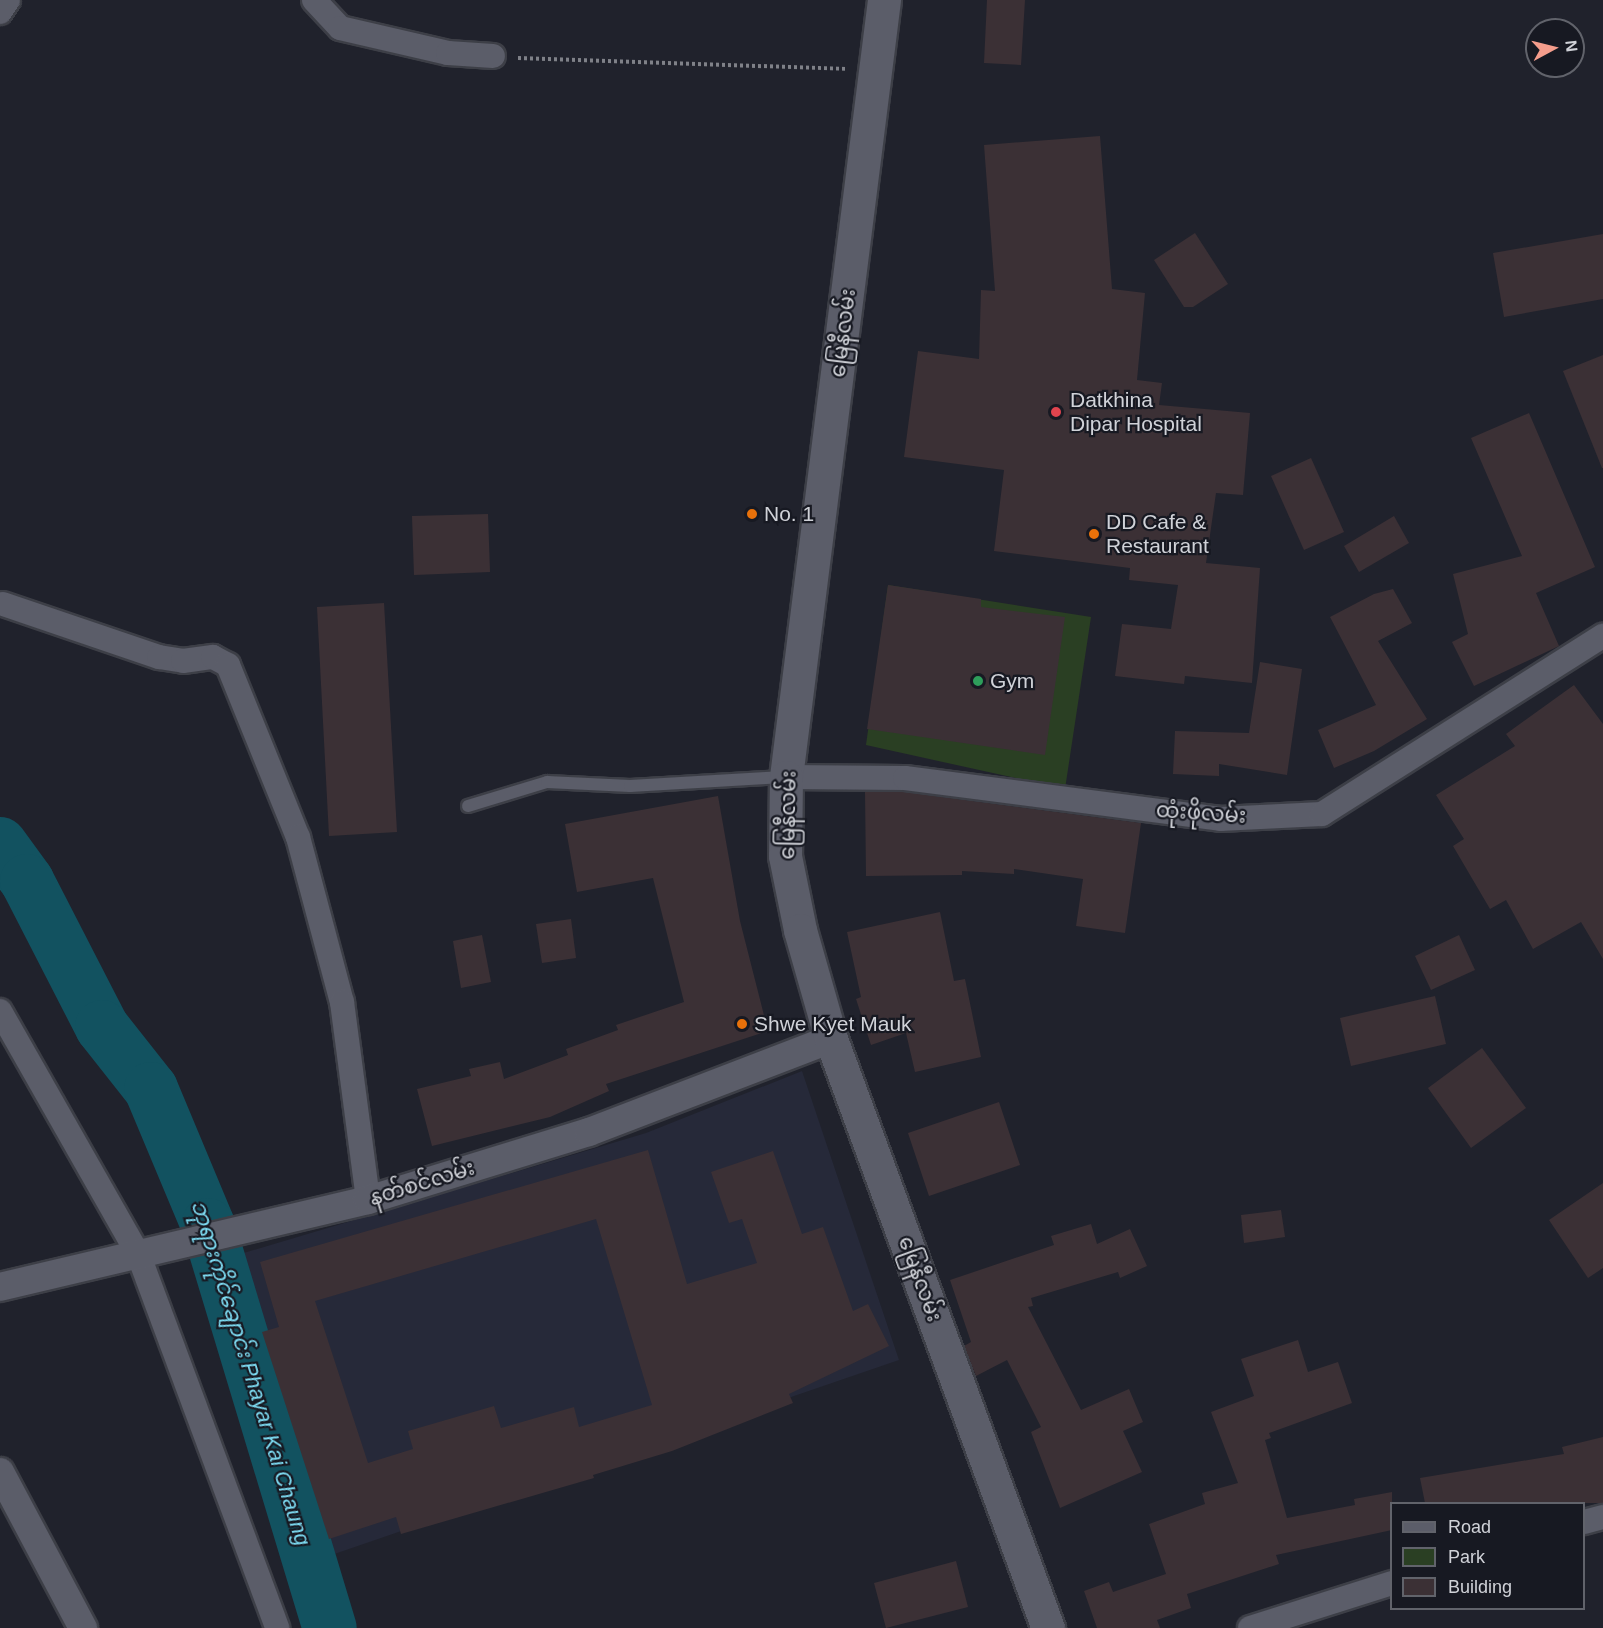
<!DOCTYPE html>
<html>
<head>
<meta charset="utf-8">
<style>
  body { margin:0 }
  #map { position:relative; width:1603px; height:1628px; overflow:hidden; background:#20222c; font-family:Helvetica,"Noto Sans Myanmar",sans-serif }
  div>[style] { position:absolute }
  .built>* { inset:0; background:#262939 }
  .green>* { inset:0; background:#2a3f23 }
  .river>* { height:54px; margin:-27px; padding:0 27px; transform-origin:27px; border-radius:27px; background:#125260 }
  .building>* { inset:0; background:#3b3035 }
  .path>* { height:4px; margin-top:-2px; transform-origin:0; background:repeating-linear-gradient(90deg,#7f8188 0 3px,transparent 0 6px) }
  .roads { filter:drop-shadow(2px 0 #3d3f47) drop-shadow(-2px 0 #3d3f47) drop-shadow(0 2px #3d3f47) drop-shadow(0 -2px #3d3f47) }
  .service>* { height:12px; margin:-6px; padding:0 6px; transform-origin:6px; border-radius:6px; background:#5b5d69 }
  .minor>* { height:24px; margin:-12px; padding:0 12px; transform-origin:12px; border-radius:12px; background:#5b5d69 }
  .tertiary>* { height:28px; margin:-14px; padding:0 14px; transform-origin:14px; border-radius:14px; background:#5b5d69 }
  .secondary>* { height:33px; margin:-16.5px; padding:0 16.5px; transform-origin:16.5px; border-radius:16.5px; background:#5b5d69 }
  .dots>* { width:16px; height:16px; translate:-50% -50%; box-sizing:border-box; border:3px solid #171922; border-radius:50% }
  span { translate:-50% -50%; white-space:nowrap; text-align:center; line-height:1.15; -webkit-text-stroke:4.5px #171922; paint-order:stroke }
  .street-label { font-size:21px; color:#d0d2d8 }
  .poi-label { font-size:21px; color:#d0d2d8 }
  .left { translate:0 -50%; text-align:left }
  .water-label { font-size:22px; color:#7eddf4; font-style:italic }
  .legend { position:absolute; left:1390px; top:1502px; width:195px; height:108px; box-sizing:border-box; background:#171922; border:2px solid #61636b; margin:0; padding:8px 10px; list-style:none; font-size:18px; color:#d0d2d8 }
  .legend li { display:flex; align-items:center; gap:12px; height:30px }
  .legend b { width:30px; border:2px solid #61636b }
  .north { position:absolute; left:1525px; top:18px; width:60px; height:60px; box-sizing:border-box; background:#171922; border:2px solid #61636b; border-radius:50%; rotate:83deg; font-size:16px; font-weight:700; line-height:24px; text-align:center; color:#d0d2d8 }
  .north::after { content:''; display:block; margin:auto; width:21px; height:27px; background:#f49d8c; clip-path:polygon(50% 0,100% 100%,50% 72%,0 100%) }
</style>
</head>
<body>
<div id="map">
  <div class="built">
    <div style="clip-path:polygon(802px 1071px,899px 1360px,314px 1561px,227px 1258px,646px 1133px)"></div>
  </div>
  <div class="green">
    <div style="clip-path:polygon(888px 585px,1091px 617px,1065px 789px,866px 745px)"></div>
  </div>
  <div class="river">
    <div style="left:0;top:844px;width:46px;rotate:53.9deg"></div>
    <div style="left:27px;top:881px;width:164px;rotate:62.8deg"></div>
    <div style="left:102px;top:1027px;width:79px;rotate:51.7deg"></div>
    <div style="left:151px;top:1089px;width:147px;rotate:67.3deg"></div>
    <div style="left:208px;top:1225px;width:421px;rotate:73.2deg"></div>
  </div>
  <div class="building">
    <div style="clip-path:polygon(987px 0,1025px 0,1021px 65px,984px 63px)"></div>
    <div style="clip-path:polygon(1100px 136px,1112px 289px,1145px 293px,1137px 380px,1162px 383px,1159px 405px,1250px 413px,1243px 495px,1216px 493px,1206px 563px,1260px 568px,1252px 683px,1185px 676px,1184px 684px,1115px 676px,1122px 624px,1171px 629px,1178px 585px,1129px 580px,1130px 568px,994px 551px,1004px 470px,904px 457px,918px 351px,979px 359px,981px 290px,995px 291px,984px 145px)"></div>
    <div style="clip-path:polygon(1195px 233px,1228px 284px,1193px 307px,1184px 307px,1154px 260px)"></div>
    <div style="clip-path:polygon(1603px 234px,1603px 299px,1504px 317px,1493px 253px)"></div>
    <div style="clip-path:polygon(1603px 355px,1603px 468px,1602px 468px,1563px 371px)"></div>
    <div style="clip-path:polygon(1529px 413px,1595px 567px,1536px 593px,1559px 646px,1474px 686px,1452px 642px,1468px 634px,1453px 574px,1522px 556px,1471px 438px)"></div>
    <div style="clip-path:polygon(1311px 458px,1344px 532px,1304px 550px,1271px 476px)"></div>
    <div style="clip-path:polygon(488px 514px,490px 572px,414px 575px,412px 516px)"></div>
    <div style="clip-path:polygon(1394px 516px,1409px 543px,1359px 572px,1344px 546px)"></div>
    <div style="clip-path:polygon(888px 585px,981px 599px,981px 607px,1065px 617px,1045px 755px,867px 729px)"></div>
    <div style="clip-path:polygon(1393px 589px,1412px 623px,1378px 641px,1427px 719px,1374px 751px,1334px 768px,1318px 730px,1376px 705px,1330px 617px,1374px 594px)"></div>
    <div style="clip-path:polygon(384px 603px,397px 832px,329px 836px,317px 607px)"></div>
    <div style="clip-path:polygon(1260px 662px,1302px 669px,1287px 775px,1219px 764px,1219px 776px,1173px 774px,1175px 731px,1249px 733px)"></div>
    <div style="clip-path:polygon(1574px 685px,1603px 724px,1603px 959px,1581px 922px,1533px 949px,1506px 900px,1490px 909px,1453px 846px,1464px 839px,1436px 795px,1515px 746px,1506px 734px)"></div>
    <div style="clip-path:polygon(865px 792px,904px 792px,1141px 823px,1125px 933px,1076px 926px,1083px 879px,1014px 869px,1014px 874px,962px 871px,962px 875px,866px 876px)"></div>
    <div style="clip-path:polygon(718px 796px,740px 921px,768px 1031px,606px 1084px,609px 1091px,550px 1117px,432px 1146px,417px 1089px,471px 1076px,469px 1069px,500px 1062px,504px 1079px,568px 1055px,566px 1049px,618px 1030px,616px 1025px,684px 1002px,653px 878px,577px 892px,565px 824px)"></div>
    <div style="clip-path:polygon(940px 912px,954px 981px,965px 979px,981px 1057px,915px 1072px,906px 1033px,871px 1045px,856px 999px,861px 997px,847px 932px)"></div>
    <div style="clip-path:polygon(571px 919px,576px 958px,542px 963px,536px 924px)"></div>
    <div style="clip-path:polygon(482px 935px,491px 982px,461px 988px,453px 941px)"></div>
    <div style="clip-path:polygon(1459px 935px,1475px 970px,1431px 990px,1415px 956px)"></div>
    <div style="clip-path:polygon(1435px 996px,1446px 1044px,1351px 1066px,1340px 1018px)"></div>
    <div style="clip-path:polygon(1482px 1048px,1526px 1108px,1471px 1148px,1428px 1088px)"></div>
    <div style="clip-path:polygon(999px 1102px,1020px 1165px,929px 1196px,908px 1133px)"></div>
    <div style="clip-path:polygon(evenodd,648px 1150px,687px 1284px,757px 1263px,742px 1219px,729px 1223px,711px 1172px,773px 1151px,802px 1234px,823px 1227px,853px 1311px,868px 1304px,889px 1346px,789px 1394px,793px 1403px,672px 1451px,593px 1475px,594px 1478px,401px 1534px,396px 1517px,329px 1539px,262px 1332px,279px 1327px,260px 1262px,648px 1150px,596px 1219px,652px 1405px,579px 1427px,574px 1407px,501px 1428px,494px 1406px,408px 1431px,413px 1449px,368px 1463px,315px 1301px,596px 1219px)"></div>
    <div style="clip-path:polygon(1603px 1183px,1603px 1268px,1588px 1278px,1549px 1220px)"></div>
    <div style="clip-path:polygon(1281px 1210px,1285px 1237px,1244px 1243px,1241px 1215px)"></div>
    <div style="clip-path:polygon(1091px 1224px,1097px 1244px,1130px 1229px,1147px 1266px,1120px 1278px,1118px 1272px,1031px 1298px,1033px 1306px,1028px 1307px,1081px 1410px,1129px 1389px,1143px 1422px,1123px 1431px,1142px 1472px,1060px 1508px,1031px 1432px,1041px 1427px,1007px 1360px,976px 1376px,964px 1346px,971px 1342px,950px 1280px,1054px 1245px,1051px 1236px)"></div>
    <div style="clip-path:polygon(1298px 1340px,1308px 1372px,1338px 1362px,1352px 1403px,1269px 1433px,1271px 1438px,1265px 1440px,1287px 1518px,1355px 1505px,1354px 1499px,1392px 1492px,1392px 1530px,1276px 1555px,1279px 1564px,1187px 1594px,1191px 1608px,1157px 1620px,1160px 1628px,1097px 1628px,1084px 1591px,1109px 1582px,1113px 1592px,1166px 1574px,1149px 1524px,1205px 1504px,1202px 1493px,1238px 1483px,1211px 1412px,1254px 1396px,1241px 1359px)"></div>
    <div style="clip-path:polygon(1603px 1437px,1603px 1503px,1425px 1503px,1420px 1478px,1564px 1454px,1562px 1447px)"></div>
    <div style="clip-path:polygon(956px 1561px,968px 1607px,886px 1628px,874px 1583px)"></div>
  </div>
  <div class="path">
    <div style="left:518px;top:58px;width:328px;rotate:1.9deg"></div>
  </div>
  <div class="roads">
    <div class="service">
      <div style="left:468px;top:806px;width:83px;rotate:-16.9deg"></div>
      <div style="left:547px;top:782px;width:83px;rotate:2.8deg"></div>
      <div style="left:630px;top:786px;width:153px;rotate:-3.4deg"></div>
    </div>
    <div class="minor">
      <div style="left:314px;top:0;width:38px;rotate:47deg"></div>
      <div style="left:340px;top:28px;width:111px;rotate:13deg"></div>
      <div style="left:448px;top:53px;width:45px;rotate:3.8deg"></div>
      <div style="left:0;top:12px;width:14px;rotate:-56deg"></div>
      <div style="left:3px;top:604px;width:165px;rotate:18.8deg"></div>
      <div style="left:159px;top:657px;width:24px;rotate:9deg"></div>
      <div style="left:183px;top:661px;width:30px;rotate:-8deg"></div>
      <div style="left:213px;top:657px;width:17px;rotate:28deg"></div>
      <div style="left:228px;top:665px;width:186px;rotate:67.9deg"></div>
      <div style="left:298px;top:837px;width:171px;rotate:75.1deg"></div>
      <div style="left:342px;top:1002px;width:200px;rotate:82.5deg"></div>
      <div style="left:786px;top:777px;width:119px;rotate:0.5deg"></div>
      <div style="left:905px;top:778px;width:318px;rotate:7.4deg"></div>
      <div style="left:1220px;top:819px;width:102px;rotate:-2.8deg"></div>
      <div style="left:1322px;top:814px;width:333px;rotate:-32.4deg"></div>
      <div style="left:0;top:1011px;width:282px;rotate:60.4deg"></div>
      <div style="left:139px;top:1256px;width:397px;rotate:69.6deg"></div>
      <div style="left:1584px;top:1522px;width:20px;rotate:-15deg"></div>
      <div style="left:1250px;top:1628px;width:149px;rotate:-17.6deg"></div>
    </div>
    <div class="tertiary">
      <div style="left:0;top:1287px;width:378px;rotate:-13.3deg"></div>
      <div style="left:368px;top:1200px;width:231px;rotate:-17.1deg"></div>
      <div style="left:589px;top:1132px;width:259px;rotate:-21deg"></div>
      <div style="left:0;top:1472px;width:177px;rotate:62deg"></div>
    </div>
    <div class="secondary">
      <div style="left:884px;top:0;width:783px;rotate:97.19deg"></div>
      <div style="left:786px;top:777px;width:79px;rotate:90.7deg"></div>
      <div style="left:785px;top:856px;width:76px;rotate:78.5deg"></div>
      <div style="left:800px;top:930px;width:113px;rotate:74.1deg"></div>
      <div style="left:831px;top:1039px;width:628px;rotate:69.78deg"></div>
    </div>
  </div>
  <div class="dots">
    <div style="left:1056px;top:412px;background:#e0444e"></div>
    <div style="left:752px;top:514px;background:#e8710a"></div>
    <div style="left:1094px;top:534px;background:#e8710a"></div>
    <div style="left:978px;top:681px;background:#2e9e5b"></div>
    <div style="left:742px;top:1024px;background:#e8710a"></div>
  </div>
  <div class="street-label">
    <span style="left:843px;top:333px;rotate:-83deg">မြေနီလမ်း</span>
    <span style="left:1201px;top:813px;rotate:4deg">ထုံးဖိုလမ်း</span>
    <span style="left:788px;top:815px;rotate:-89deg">မြေနီလမ်း</span>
    <span style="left:422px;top:1183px;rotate:-17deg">နတ်စင်လမ်း</span>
    <span style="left:920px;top:1279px;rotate:70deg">မြေနီလမ်း</span>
  </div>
  <div class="poi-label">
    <span class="left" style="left:1070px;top:412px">Datkhina<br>Dipar Hospital</span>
    <span class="left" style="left:764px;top:514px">No. 1</span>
    <span class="left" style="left:1106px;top:534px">DD Cafe &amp;<br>Restaurant</span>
    <span class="left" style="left:990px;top:681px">Gym</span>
    <span class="left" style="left:754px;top:1024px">Shwe Kyet Mauk</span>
  </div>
  <div class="water-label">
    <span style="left:251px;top:1373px;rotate:73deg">ဘုရားကိုင်ချောင်း Phayar Kai Chaung</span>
  </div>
  <ul class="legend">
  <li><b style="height:8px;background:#5b5d69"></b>Road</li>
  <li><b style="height:16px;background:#2a3f23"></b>Park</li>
  <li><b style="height:16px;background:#3b3035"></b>Building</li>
  </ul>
  <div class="north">N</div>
</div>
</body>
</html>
